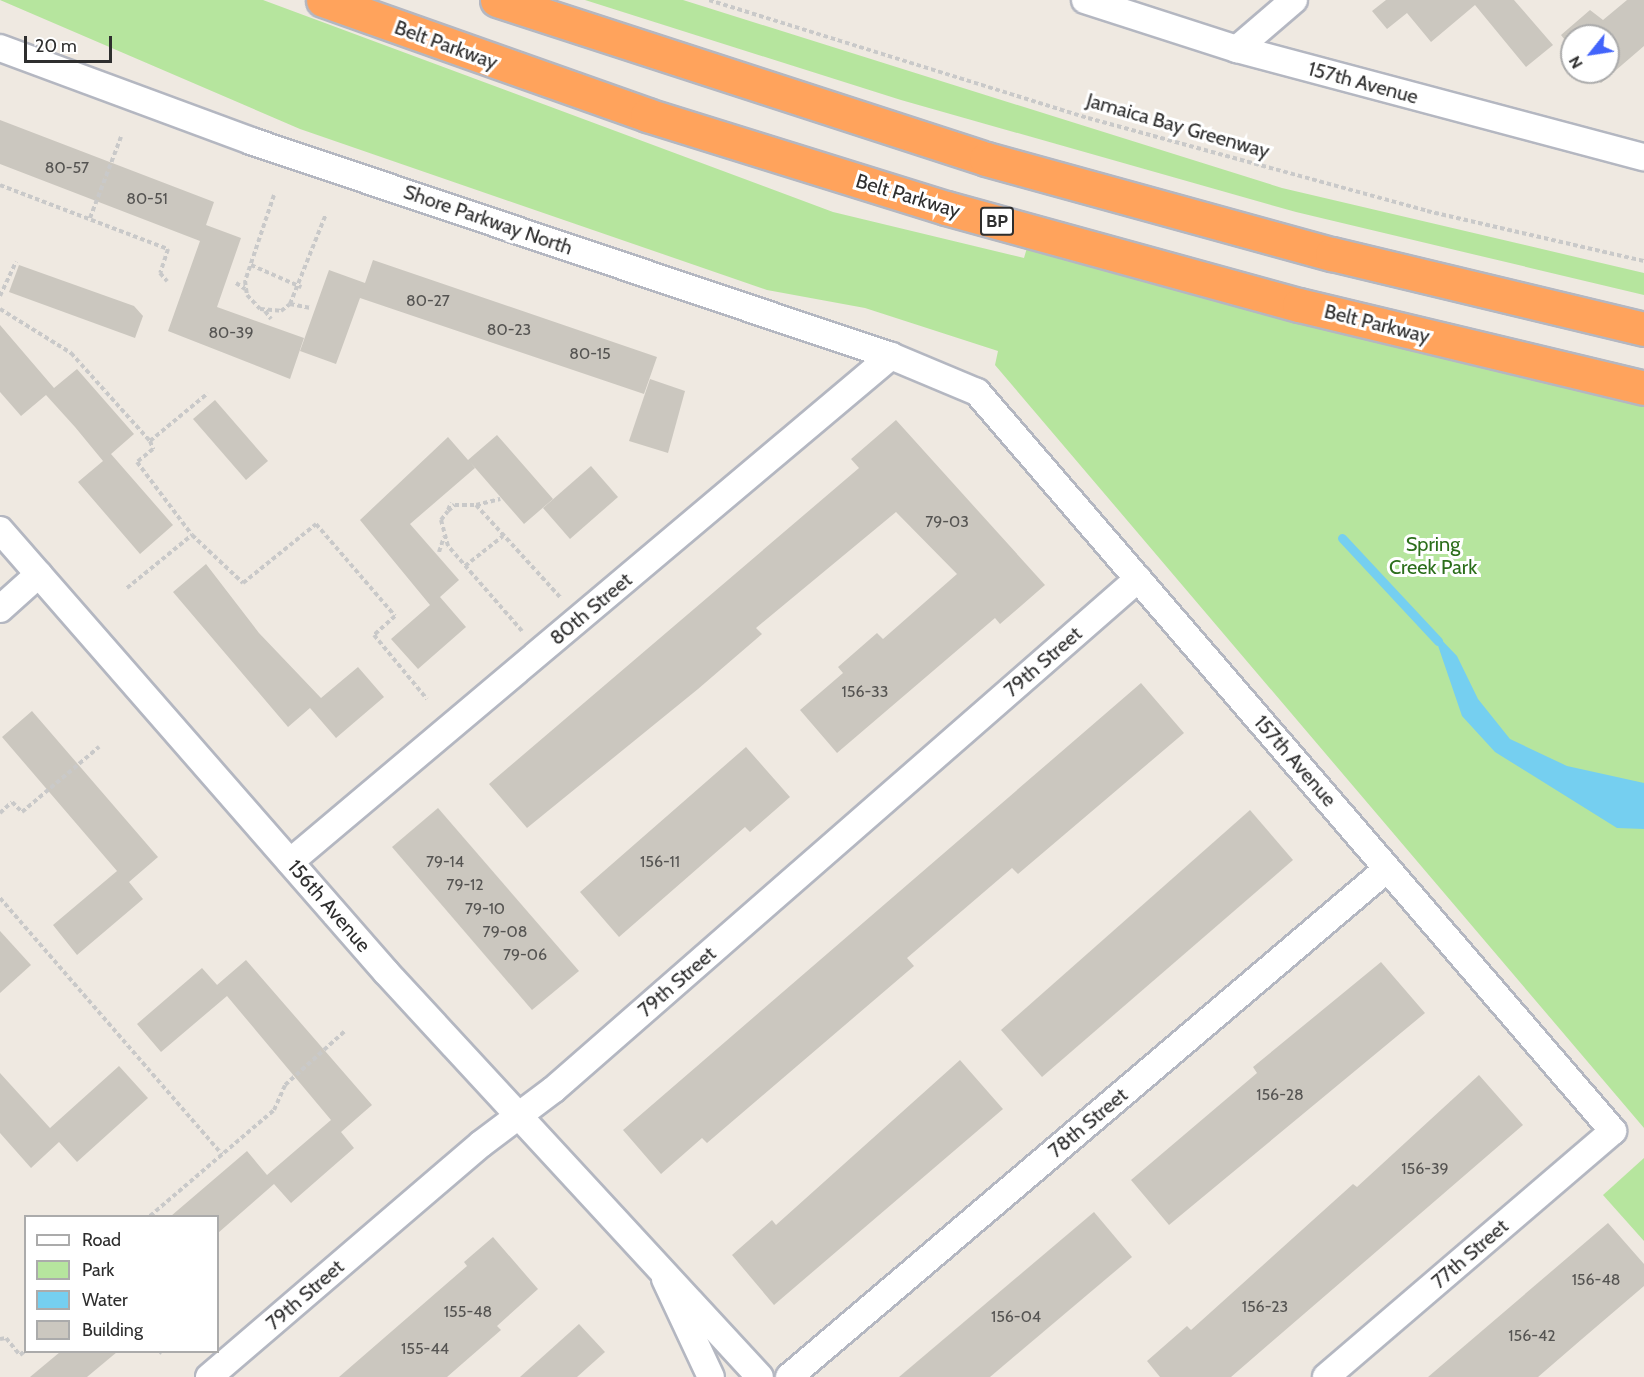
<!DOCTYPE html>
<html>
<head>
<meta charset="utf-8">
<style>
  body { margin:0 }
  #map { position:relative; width:1644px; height:1377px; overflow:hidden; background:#efe9e1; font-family:Cabin,sans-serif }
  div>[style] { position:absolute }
  .green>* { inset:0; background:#b6e59e }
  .water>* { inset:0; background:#75cff0 }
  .stream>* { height:9px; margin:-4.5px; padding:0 4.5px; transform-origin:4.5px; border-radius:4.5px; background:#75cff0 }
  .building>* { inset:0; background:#cbc7bf }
  .path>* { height:4px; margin-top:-2px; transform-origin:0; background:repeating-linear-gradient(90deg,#c9c9c9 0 4.5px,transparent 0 7.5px) }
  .roads { filter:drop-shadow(2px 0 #b4b7c1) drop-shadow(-2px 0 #b4b7c1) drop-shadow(0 2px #b4b7c1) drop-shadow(0 -2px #b4b7c1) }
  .street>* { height:26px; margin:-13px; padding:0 13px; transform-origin:13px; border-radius:13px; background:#fff }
  .highway>* { height:33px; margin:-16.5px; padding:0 16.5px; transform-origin:16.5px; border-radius:16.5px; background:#ffa35c }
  span { translate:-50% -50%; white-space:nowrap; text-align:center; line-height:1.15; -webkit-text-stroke:6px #fff; paint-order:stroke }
  .number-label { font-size:16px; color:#555452 }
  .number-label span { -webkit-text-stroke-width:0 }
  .shield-label span { padding:2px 4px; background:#fff; border:2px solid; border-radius:4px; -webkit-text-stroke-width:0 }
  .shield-label { font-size:18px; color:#2e2e2e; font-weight:700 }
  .street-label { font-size:20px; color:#2e2e2e }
  .park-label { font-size:20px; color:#2c6e1b }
  .legend { position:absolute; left:24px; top:1215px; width:195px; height:138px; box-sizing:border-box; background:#fff; border:2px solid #ababab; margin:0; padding:8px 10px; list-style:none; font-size:18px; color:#2e2e2e }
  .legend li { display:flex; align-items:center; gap:12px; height:30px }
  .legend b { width:30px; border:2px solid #ababab }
  .north { position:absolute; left:1560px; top:24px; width:60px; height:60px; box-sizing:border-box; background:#fff; border:2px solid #ababab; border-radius:50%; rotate:240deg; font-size:16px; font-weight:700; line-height:24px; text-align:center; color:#2e2e2e }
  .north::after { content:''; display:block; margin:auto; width:21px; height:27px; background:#4264fb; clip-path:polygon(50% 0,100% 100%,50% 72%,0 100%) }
  .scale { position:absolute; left:24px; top:36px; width:88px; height:27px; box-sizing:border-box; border:3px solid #2e2e2e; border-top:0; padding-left:8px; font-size:18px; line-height:21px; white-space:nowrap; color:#2e2e2e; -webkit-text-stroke:4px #fff; paint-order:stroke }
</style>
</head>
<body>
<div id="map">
  <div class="green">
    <div style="clip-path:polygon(0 0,263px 0,833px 212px,1024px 258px,1032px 231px,1644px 388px,1644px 1128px,995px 365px,998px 351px,865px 308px,767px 290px,300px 129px)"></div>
    <div style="clip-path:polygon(585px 0,683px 0,1282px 188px,1644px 273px,1644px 295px,1296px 212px,901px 100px)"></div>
    <div style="clip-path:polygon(1644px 1158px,1644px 1241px,1603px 1195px)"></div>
  </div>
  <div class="water">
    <div style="clip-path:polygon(1433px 631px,1457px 656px,1478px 699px,1510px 739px,1567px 766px,1644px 783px,1644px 829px,1617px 828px,1495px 752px,1462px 716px)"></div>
  </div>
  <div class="stream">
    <div style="left:1342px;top:538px;width:141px;rotate:47deg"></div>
  </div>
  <div class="building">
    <div style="clip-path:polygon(1386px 0,1514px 0,1553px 45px,1526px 67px,1475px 5px,1431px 42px,1407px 13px,1387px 29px,1372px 11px)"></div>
    <div style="clip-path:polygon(1627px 0,1644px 0,1644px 46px,1601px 83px,1592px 72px,1608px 72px,1608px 36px,1572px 36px,1572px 49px,1561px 35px,1590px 10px,1603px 20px)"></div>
    <div style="clip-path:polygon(0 120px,214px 202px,206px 225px,241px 238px,217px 307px,304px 338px,290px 379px,168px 331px,200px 241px,0 164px)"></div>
    <div style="clip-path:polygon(373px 260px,657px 357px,644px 394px,360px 298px,336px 364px,300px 351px,329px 270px,365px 283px)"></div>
    <div style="clip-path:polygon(19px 265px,134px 306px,143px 316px,135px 338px,9px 292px)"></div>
    <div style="clip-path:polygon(0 325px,54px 388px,77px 369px,134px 434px,111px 454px,173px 525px,140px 554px,78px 482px,103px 461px,75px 427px,46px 395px,21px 416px,0 392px)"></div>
    <div style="clip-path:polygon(650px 379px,685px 391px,668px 453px,629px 441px)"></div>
    <div style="clip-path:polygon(215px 400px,268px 461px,246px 480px,193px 419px)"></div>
    <div style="clip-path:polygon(896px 420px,1045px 585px,1000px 624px,995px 618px,837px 753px,800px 710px,843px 673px,838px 667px,877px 633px,883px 639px,957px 574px,896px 512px,756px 628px,762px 634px,698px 689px,527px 828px,489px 784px,859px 468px,851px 459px)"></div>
    <div style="clip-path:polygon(497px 435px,553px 499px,524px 524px,470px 462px,475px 468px,410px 524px,459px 580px,440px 597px,466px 627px,418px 669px,391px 639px,430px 605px,360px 520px,448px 437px,468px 460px)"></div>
    <div style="clip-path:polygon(591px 466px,618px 497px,570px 539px,543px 508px)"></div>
    <div style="clip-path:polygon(206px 564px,259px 633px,321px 698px,358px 667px,384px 697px,336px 738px,310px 708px,288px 727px,173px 592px)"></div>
    <div style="clip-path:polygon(1141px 683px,1184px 733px,1018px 874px,1012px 868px,907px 958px,914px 966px,707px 1143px,702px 1138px,661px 1174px,623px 1130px)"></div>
    <div style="clip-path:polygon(32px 711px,158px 857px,129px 882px,143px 899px,77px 955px,53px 925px,117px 871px,2px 737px)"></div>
    <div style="clip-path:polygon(746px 747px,790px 797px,750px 832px,745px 827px,619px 937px,580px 892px)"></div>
    <div style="clip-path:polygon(438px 808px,579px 971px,532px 1010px,392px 847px)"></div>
    <div style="clip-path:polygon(1250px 810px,1293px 860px,1042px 1077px,1001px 1030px)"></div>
    <div style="clip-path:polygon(0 931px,31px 965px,0 993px)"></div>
    <div style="clip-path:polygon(246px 960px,372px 1105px,341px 1132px,354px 1148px,291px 1203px,274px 1184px,218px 1233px,218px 1216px,171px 1216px,247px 1151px,267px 1175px,331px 1120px,227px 996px,161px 1052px,137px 1024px,202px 968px,226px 995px,217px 985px)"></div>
    <div style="clip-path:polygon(1381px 962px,1425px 1013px,1169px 1225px,1131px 1180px,1257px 1073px,1253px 1067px)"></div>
    <div style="clip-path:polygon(960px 1060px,1003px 1109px,774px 1305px,732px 1255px,772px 1220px,776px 1225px)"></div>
    <div style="clip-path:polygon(119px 1066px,148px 1098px,77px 1162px,59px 1142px,31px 1168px,0 1133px,0 1073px,50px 1128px)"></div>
    <div style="clip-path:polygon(1479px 1075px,1523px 1125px,1231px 1377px,1160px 1377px,1147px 1361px,1187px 1326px,1191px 1330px,1353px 1184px,1357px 1187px)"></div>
    <div style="clip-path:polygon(1094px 1212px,1132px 1257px,990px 1377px,899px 1377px)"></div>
    <div style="clip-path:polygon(1608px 1223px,1644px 1264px,1644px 1286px,1582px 1339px,1538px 1377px,1428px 1377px)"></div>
    <div style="clip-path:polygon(493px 1237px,538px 1289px,497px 1326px,501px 1330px,447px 1377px,339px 1377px,467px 1266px,464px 1262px)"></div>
    <div style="clip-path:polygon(579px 1324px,605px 1352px,577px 1377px,520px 1377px)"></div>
    <div style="clip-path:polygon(60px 1352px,117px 1352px,87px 1377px,30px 1377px)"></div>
  </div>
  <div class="path">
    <div style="left:709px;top:0;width:397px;rotate:17.3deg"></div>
    <div style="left:1088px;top:118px;width:352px;rotate:15.3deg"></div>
    <div style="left:1427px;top:211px;width:223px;rotate:13deg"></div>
    <div style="left:0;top:185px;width:180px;rotate:20.9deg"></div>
    <div style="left:168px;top:249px;width:25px;rotate:108deg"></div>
    <div style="left:160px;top:273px;width:11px;rotate:49deg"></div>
    <div style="left:274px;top:195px;width:91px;rotate:108.6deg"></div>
    <div style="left:245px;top:281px;width:14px;rotate:82deg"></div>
    <div style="left:247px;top:295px;width:19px;rotate:47deg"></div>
    <div style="left:260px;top:309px;width:21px;rotate:5deg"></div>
    <div style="left:281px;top:311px;width:11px;rotate:-38deg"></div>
    <div style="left:290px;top:304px;width:97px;rotate:-68.2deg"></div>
    <div style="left:90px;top:218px;width:87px;rotate:-69.1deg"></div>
    <div style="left:251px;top:265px;width:55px;rotate:23.7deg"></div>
    <div style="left:236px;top:283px;width:11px;rotate:34deg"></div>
    <div style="left:0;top:296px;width:38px;rotate:-65deg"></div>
    <div style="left:290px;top:304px;width:21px;rotate:11deg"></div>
    <div style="left:0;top:309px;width:84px;rotate:31.8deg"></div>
    <div style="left:71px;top:353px;width:118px;rotate:48.1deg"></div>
    <div style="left:150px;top:441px;width:75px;rotate:-39.6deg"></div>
    <div style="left:265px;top:311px;width:10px;rotate:53deg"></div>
    <div style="left:150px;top:441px;width:9px;rotate:69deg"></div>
    <div style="left:153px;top:449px;width:21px;rotate:141deg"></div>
    <div style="left:137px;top:462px;width:91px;rotate:53deg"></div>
    <div style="left:192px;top:535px;width:70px;rotate:43.3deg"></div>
    <div style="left:243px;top:583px;width:94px;rotate:-38.9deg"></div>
    <div style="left:316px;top:524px;width:121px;rotate:49.3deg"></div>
    <div style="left:395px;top:616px;width:28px;rotate:138deg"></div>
    <div style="left:374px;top:635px;width:83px;rotate:50.4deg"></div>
    <div style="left:476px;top:505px;width:25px;rotate:-14deg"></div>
    <div style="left:448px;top:510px;width:8px;rotate:-67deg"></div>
    <div style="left:439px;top:552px;width:16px;rotate:-72deg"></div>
    <div style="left:465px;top:566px;width:48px;rotate:-38.3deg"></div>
    <div style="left:127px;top:588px;width:84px;rotate:-39.2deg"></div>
    <div style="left:522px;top:631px;width:113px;rotate:-131deg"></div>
    <div style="left:448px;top:546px;width:27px;rotate:-105deg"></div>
    <div style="left:441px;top:520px;width:11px;rotate:-52deg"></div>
    <div style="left:448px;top:511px;width:9px;rotate:-41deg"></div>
    <div style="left:455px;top:505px;width:21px"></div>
    <div style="left:476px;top:505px;width:126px;rotate:47.6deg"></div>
    <div style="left:0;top:813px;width:16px;rotate:-43deg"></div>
    <div style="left:12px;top:802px;width:14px;rotate:45deg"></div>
    <div style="left:22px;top:812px;width:101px;rotate:-40.2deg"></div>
    <div style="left:0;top:898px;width:339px;rotate:49.1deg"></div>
    <div style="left:150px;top:1216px;width:163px;rotate:-40.5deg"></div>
    <div style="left:274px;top:1110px;width:27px;rotate:-66deg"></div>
    <div style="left:285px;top:1085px;width:81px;rotate:-42deg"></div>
    <div style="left:0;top:1339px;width:6px;rotate:-9deg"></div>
    <div style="left:6px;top:1338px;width:22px;rotate:51deg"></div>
    <div style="left:20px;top:1355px;width:8px;rotate:-40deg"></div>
    <div style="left:160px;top:1352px;width:2px;rotate:27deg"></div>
  </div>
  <div class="roads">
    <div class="street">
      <div style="left:1085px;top:0;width:160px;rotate:17.9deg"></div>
      <div style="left:1237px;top:49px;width:421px;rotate:14.9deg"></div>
      <div style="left:0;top:48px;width:268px;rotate:20.3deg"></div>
      <div style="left:251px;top:141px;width:675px;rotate:18.57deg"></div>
      <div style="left:891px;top:356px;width:93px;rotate:22.7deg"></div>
      <div style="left:977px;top:392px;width:975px;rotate:49.28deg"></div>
      <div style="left:1613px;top:1131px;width:378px;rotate:139.4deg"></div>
      <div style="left:1237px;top:49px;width:75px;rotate:-40.7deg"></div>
      <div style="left:0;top:530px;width:587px;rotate:48.87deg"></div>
      <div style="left:386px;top:972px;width:551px;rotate:47.28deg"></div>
      <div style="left:0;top:609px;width:52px;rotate:-41.9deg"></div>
      <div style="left:290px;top:862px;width:786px;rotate:-40.1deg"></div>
      <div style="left:665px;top:1279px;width:108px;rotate:64.9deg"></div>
      <div style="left:209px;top:1377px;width:358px;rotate:-40.6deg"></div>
      <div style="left:481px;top:1144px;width:90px;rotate:-36.9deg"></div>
      <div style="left:553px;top:1090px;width:777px;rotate:-41.14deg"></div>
      <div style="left:789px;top:1377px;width:785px;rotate:-40.35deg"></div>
    </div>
    <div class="highway">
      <div style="left:323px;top:0;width:344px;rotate:19.5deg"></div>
      <div style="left:647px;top:115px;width:313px;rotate:17.3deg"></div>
      <div style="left:946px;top:208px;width:366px;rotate:15.4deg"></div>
      <div style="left:1299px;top:305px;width:355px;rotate:13.5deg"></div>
      <div style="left:497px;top:0;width:514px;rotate:18.01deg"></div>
      <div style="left:986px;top:159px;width:359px;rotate:15.4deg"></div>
      <div style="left:1332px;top:254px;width:321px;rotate:13.5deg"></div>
    </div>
  </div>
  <div class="number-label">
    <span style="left:67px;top:168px">80-57</span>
    <span style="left:147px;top:199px">80-51</span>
    <span style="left:428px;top:301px">80-27</span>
    <span style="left:509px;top:330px">80-23</span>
    <span style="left:231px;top:333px">80-39</span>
    <span style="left:590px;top:354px">80-15</span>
    <span style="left:947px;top:522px">79-03</span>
    <span style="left:865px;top:692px">156-33</span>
    <span style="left:445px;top:862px">79-14</span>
    <span style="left:660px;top:862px">156-11</span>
    <span style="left:465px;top:885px">79-12</span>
    <span style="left:485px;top:909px">79-10</span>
    <span style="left:505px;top:932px">79-08</span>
    <span style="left:525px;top:955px">79-06</span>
    <span style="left:1280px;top:1095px">156-28</span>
    <span style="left:1425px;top:1169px">156-39</span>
    <span style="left:1596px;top:1280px">156-48</span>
    <span style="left:1265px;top:1307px">156-23</span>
    <span style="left:468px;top:1312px">155-48</span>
    <span style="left:1016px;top:1317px">156-04</span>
    <span style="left:1532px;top:1336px">156-42</span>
    <span style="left:425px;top:1349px">155-44</span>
  </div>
  <div class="shield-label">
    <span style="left:997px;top:221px">BP</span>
  </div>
  <div class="street-label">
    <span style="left:446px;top:45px;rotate:20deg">Belt Parkway</span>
    <span style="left:1363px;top:83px;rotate:15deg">157th Avenue</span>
    <span style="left:1178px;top:126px;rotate:16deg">Jamaica Bay Greenway</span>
    <span style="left:908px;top:196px;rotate:17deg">Belt Parkway</span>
    <span style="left:488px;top:220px;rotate:19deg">Shore Parkway North</span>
    <span style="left:1377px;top:324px;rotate:14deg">Belt Parkway</span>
    <span style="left:591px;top:609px;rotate:-40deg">80th Street</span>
    <span style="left:1043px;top:662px;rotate:-41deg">79th Street</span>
    <span style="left:1295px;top:761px;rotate:49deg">157th Avenue</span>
    <span style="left:329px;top:906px;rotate:49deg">156th Avenue</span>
    <span style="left:677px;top:982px;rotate:-41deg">79th Street</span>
    <span style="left:1088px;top:1123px;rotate:-40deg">78th Street</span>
    <span style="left:1470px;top:1254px;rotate:-41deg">77th Street</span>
    <span style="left:305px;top:1295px;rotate:-41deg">79th Street</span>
  </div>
  <div class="park-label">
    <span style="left:1433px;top:556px">Spring<br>Creek Park</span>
  </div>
  <ul class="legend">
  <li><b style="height:8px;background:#fff"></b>Road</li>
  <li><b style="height:16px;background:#b6e59e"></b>Park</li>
  <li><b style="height:16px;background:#75cff0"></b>Water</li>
  <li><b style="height:16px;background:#cbc7bf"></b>Building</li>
  </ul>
  <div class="north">N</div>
  <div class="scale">20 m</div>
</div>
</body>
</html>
